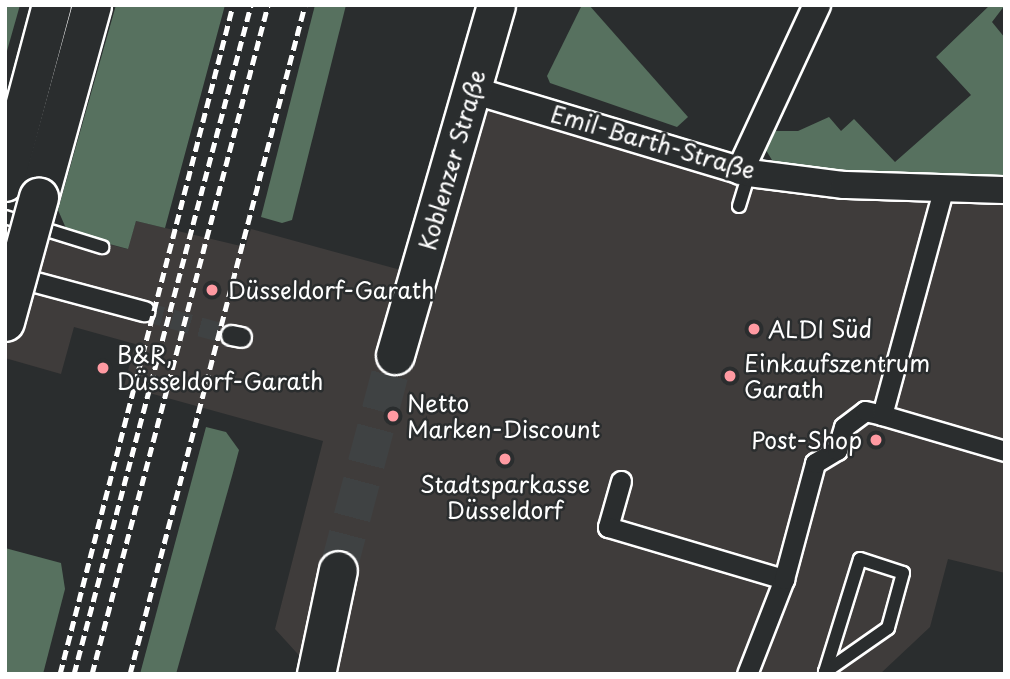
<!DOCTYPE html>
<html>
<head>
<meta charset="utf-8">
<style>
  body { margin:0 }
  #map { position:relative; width:1010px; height:679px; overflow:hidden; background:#2a2d2e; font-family:"Playpen Sans",sans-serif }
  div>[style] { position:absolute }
  .built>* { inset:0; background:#3f3c3b }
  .green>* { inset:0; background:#57715f }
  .pedestrian-tunnel>* { height:19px; margin-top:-9.5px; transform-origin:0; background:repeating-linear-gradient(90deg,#3f4243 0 19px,transparent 0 29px) }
  .secondary-tunnel>* { height:37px; margin-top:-18.5px; transform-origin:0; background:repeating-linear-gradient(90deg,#3f4243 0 37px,transparent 0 55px) }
  .roads { filter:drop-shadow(2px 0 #fff) drop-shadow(-2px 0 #fff) drop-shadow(0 2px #fff) drop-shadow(0 -2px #fff) }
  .service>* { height:12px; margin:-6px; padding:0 6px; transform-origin:6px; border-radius:6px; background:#2a2d2e }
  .pedestrian>* { height:19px; margin:-9.5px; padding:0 9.5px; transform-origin:9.5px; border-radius:9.5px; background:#2a2d2e }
  .minor>* { height:26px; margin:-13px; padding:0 13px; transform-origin:13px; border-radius:13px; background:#2a2d2e }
  .secondary>* { height:37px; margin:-18.5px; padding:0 18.5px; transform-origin:18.5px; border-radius:18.5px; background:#2a2d2e }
  .motorway>* { height:38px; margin:-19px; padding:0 19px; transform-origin:19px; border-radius:19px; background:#2a2d2e }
  .rail>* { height:5px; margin-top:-2.5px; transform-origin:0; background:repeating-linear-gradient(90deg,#fff 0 10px,transparent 0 15px) }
  .bridges { filter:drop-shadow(2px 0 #fff) drop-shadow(-2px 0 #fff) drop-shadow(0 2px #fff) drop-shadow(0 -2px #fff) }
  .motorway-bridge>* { height:38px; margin:-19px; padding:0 19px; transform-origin:19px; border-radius:19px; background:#2a2d2e }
  .dots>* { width:19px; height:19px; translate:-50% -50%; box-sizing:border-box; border:4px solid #2a2d2e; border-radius:50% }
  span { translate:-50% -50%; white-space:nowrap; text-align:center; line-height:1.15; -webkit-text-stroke:5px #2a2d2e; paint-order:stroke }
  .street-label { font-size:23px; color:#fff }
  .poi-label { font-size:23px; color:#fff }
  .left { translate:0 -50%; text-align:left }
  .right { translate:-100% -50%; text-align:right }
  .frame { position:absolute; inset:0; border:7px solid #fff; pointer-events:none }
</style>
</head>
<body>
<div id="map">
  <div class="built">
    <div style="clip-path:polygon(472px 90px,740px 171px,1005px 190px,1005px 573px,948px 559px,930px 627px,880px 674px,316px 674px,275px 629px,323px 441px,124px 386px,135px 344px,74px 327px,61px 374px,5px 358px,5px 217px,127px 249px,136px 221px,245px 247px,251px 229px,419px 275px)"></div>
  </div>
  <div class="green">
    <div style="clip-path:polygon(5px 5px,20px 5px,5px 58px)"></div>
    <div style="clip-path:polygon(116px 5px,225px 5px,165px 228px,136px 221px,128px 249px,68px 233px,58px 210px)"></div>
    <div style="clip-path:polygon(315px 5px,346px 5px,292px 220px,282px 223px,261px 217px)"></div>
    <div style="clip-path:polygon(582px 5px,589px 5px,688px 117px,677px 127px,550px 83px,547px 76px)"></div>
    <div style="clip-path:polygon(990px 5px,1005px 5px,992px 22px,1005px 38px,1005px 180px,891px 176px,784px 165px,772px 160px,764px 147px,770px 131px,798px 131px,829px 117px,841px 131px,854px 119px,895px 162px,971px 95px,936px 57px)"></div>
    <div style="clip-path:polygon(206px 427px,226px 432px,239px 450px,232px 476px,176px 674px,140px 674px)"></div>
    <div style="clip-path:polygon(5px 548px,61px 563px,65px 589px,43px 674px,5px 674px)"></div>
  </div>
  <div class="pedestrian-tunnel">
    <div style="left:144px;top:311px;width:90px;rotate:15.4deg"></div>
  </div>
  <div class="secondary-tunnel">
    <div style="left:338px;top:570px;width:222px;rotate:-75.2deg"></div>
  </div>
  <div class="roads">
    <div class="service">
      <div style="left:739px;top:206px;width:34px;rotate:-73deg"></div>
      <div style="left:5px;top:217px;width:102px;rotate:17.2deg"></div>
      <div style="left:825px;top:674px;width:2px;rotate:-90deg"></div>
      <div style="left:825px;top:672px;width:118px;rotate:-72.8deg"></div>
      <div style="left:860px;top:559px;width:45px;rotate:18deg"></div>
      <div style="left:903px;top:573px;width:57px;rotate:105.3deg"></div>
      <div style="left:888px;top:628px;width:77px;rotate:145.1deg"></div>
    </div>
    <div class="pedestrian">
      <div style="left:13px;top:276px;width:136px;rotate:15deg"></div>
      <div style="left:231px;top:335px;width:10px;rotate:11deg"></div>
      <div style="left:882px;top:415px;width:128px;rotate:16.3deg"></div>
      <div style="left:621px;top:481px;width:48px;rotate:105.8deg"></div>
      <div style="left:608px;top:527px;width:184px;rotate:16.5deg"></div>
      <div style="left:747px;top:674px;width:102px;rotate:-68.7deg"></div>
      <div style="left:784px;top:579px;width:120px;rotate:-75deg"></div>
      <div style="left:815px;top:463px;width:26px;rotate:-31deg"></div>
      <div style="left:837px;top:450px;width:24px;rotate:-73deg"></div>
      <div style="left:844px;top:427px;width:26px;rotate:-37deg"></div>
      <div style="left:865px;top:411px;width:17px;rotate:13deg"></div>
      <div style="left:882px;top:415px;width:233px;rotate:-74.8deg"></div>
    </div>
    <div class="minor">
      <div style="left:472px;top:90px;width:289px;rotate:16.7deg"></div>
      <div style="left:749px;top:173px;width:96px;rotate:7.2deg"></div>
      <div style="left:844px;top:185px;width:161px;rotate:1.8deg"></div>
      <div style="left:740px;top:171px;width:183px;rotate:-65.1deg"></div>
    </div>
    <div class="secondary">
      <div style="left:395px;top:355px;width:364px;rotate:-73.9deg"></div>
      <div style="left:316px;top:674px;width:106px;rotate:-78.1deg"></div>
    </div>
    <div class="motorway">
      <div style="left:5px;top:182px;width:183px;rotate:-75.1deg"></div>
      <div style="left:39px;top:198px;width:200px;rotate:-74.6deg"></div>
    </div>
  </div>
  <div class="rail">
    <div style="left:60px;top:674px;width:691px;rotate:-75.5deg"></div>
    <div style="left:74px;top:674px;width:692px;rotate:-75.18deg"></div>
    <div style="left:92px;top:674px;width:692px;rotate:-75.26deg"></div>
    <div style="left:130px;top:674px;width:692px;rotate:-75.34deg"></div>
  </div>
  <div class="bridges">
    <div class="motorway-bridge">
      <div style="left:5px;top:322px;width:129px;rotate:-74.7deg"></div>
    </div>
  </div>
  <div class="dots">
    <div style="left:212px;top:290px;background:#ff9aa2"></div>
    <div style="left:754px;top:329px;background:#ff9aa2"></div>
    <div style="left:103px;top:368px;background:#ff9aa2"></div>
    <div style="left:730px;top:376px;background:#ff9aa2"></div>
    <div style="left:393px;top:416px;background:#ff9aa2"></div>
    <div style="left:876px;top:440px;background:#ff9aa2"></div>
    <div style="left:505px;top:459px;background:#ff9aa2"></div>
  </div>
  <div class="street-label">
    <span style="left:653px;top:142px;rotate:16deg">Emil-Barth-Straße</span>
    <span style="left:452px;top:160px;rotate:-74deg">Koblenzer Straße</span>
  </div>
  <div class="poi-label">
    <span class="left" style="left:228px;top:290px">Düsseldorf-Garath</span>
    <span class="left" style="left:768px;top:329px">ALDI Süd</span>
    <span class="left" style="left:117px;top:368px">B&amp;R,<br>Düsseldorf-Garath</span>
    <span class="left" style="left:744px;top:376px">Einkaufszentrum<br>Garath</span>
    <span class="left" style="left:407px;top:416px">Netto<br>Marken-Discount</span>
    <span class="right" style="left:862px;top:440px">Post-Shop</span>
    <span style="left:505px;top:497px">Stadtsparkasse<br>Düsseldorf</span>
  </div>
  <div class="frame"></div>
</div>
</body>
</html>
